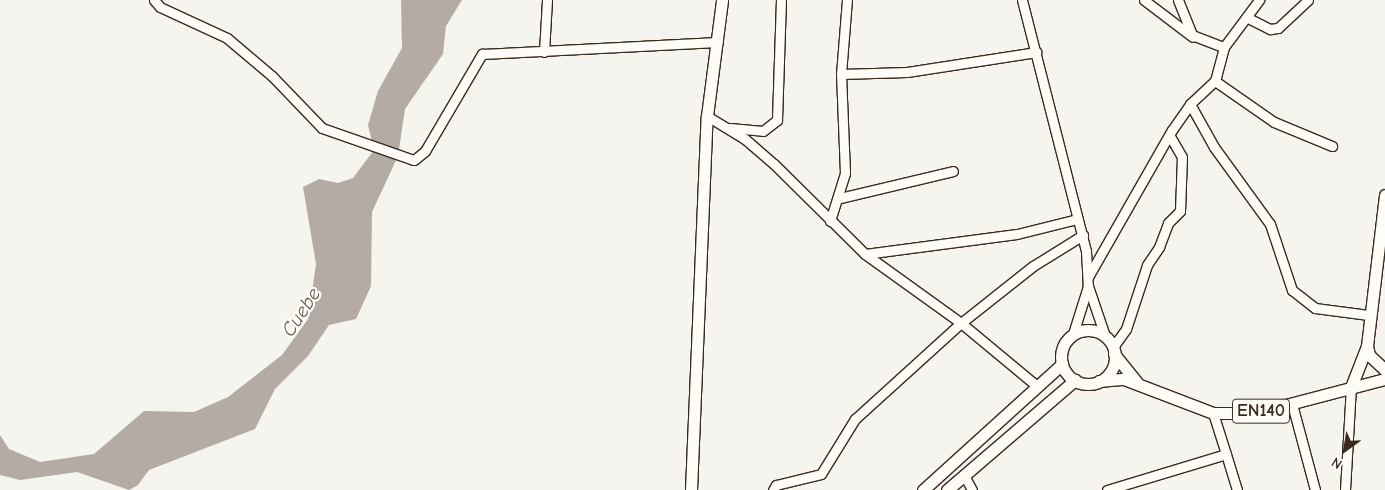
<!DOCTYPE html>
<html>
<head>
<meta charset="utf-8">
<style>
  body { margin:0 }
  #map { position:relative; width:1385px; height:490px; overflow:hidden; background:#f5f4ee; font-family:"Comic Neue",sans-serif }
  div>[style] { position:absolute }
  .water>* { inset:0; background:#b4aca4 }
  .roads { filter:drop-shadow(1px 0 #3b2a1e) drop-shadow(-1px 0 #3b2a1e) drop-shadow(0 1px #3b2a1e) drop-shadow(0 -1px #3b2a1e) }
  .minor>* { height:9px; margin:-4.5px; padding:0 4.5px; transform-origin:4.5px; border-radius:4.5px; background:#fdfcf7 }
  .major>* { height:11px; margin:-5.5px; padding:0 5.5px; transform-origin:5.5px; border-radius:5.5px; background:#fdfcf7 }
  .major>.ring { margin:-5.5px; padding:0; box-sizing:content-box; background:none; border:11px solid #fdfcf7; border-radius:50% }
  span { translate:-50% -50%; white-space:nowrap; text-align:center; line-height:1.15; -webkit-text-stroke:4.5px #fdfcf7; paint-order:stroke }
  .shield-label span { padding:1px 4px; background:#fdfcf7; border:1px solid; border-radius:4px; -webkit-text-stroke-width:0 }
  .shield-label { font-size:18px; color:#3b2a1e; font-weight:700 }
  .water-label { font-size:20px; color:#65584d; font-style:italic }
  .north { position:absolute; left:1320px; top:425px; width:50px; height:50px; -webkit-text-stroke:4px #fdfcf7; paint-order:stroke; rotate:212deg; font-size:14px; font-weight:700; line-height:20px; text-align:center; color:#3b2a1e }
  .north::after { content:''; display:block; margin:auto; width:18px; height:22px; background:#3b2a1e; clip-path:polygon(50% 0,100% 100%,50% 72%,0 100%) }
</style>
</head>
<body>
<div id="map">
  <div class="water">
    <div style="clip-path:polygon(401px 0,462px 0,446px 26px,443px 54px,405px 109px,398px 156px,372px 212px,371px 286px,356px 319px,329px 325px,308px 356px,275px 389px,255px 429px,149px 470px,138px 485px,129px 490px,77px 472px,20px 480px,0 475px,0 435px,9px 449px,40px 462px,94px 454px,144px 411px,194px 412px,228px 397px,282px 355px,308px 319px,316px 264px,303px 187px,319px 179px,338px 183px,353px 178px,374px 150px,368px 125px,378px 91px,402px 48px)"></div>
  </div>
  <div class="roads">
    <div class="minor">
      <div style="left:154px;top:0;width:9px;rotate:49deg"></div>
      <div style="left:160px;top:7px;width:74px;rotate:24.8deg"></div>
      <div style="left:227px;top:38px;width:59px;rotate:40.2deg"></div>
      <div style="left:272px;top:76px;width:72px;rotate:46.1deg"></div>
      <div style="left:322px;top:128px;width:97px;rotate:19.2deg"></div>
      <div style="left:414px;top:160px;width:14px;rotate:-39deg"></div>
      <div style="left:425px;top:151px;width:113px;rotate:-59.6deg"></div>
      <div style="left:482px;top:54px;width:236px;rotate:-2.9deg"></div>
      <div style="left:1022px;top:0;width:259px;rotate:75.7deg"></div>
      <div style="left:1086px;top:251px;width:35px;rotate:87deg"></div>
      <div style="left:1088px;top:286px;width:50px;rotate:107.4deg"></div>
      <div style="left:1144px;top:0;width:61px;rotate:37.1deg"></div>
      <div style="left:1178px;top:0;width:38px;rotate:68deg"></div>
      <div style="left:1192px;top:35px;width:34px;rotate:21deg"></div>
      <div style="left:1248px;top:18px;width:25px;rotate:27deg"></div>
      <div style="left:1270px;top:29px;width:8px;rotate:-7deg"></div>
      <div style="left:1278px;top:28px;width:41px;rotate:-43deg"></div>
      <div style="left:544px;top:52px;width:52px;rotate:-86.7deg"></div>
      <div style="left:841px;top:74px;width:66px;rotate:-1.7deg"></div>
      <div style="left:907px;top:72px;width:131px;rotate:-8.8deg"></div>
      <div style="left:1215px;top:81px;width:72px;rotate:34.8deg"></div>
      <div style="left:1274px;top:122px;width:63px;rotate:22.5deg"></div>
      <div style="left:1190px;top:104px;width:49px;rotate:60.8deg"></div>
      <div style="left:1214px;top:147px;width:95px;rotate:54deg"></div>
      <div style="left:1270px;top:224px;width:70px;rotate:71.6deg"></div>
      <div style="left:1292px;top:290px;width:29px;rotate:38deg"></div>
      <div style="left:1315px;top:308px;width:54px;rotate:7.4deg"></div>
      <div style="left:707px;top:116px;width:44px;rotate:31.2deg"></div>
      <div style="left:745px;top:139px;width:38px;rotate:41deg"></div>
      <div style="left:774px;top:164px;width:128px;rotate:44.7deg"></div>
      <div style="left:865px;top:254px;width:153px;rotate:-7.5deg"></div>
      <div style="left:1017px;top:234px;width:62px;rotate:-14deg"></div>
      <div style="left:730px;top:128px;width:33px;rotate:5deg"></div>
      <div style="left:763px;top:131px;width:18px;rotate:-38deg"></div>
      <div style="left:777px;top:120px;width:120px;rotate:-88.1deg"></div>
      <div style="left:840px;top:198px;width:116px;rotate:-13.4deg"></div>
      <div style="left:830px;top:221px;width:50px;rotate:-72.6deg"></div>
      <div style="left:845px;top:173px;width:99px;rotate:-92.3deg"></div>
      <div style="left:841px;top:74px;width:74px;rotate:-85.4deg"></div>
      <div style="left:865px;top:254px;width:118px;rotate:35.7deg"></div>
      <div style="left:961px;top:323px;width:99px;rotate:39.7deg"></div>
      <div style="left:1088px;top:277px;width:169px;rotate:-60.3deg"></div>
      <div style="left:1172px;top:130px;width:32px;rotate:-55deg"></div>
      <div style="left:1190px;top:104px;width:34px;rotate:-43deg"></div>
      <div style="left:1215px;top:81px;width:35px;rotate:-75deg"></div>
      <div style="left:1224px;top:47px;width:59px;rotate:-53.3deg"></div>
      <div style="left:1088px;top:286px;width:53px;rotate:71.2deg"></div>
      <div style="left:1113px;top:347px;width:22px;rotate:-54deg"></div>
      <div style="left:1126px;top:329px;width:67px;rotate:-71.8deg"></div>
      <div style="left:1147px;top:265px;width:22px;rotate:-56deg"></div>
      <div style="left:1159px;top:247px;width:26px;rotate:-69deg"></div>
      <div style="left:1168px;top:223px;width:17px;rotate:-45deg"></div>
      <div style="left:1180px;top:211px;width:54px;rotate:-87.9deg"></div>
      <div style="left:1182px;top:157px;width:24px;rotate:-120deg"></div>
      <div style="left:1292px;top:404px;width:89px;rotate:75deg"></div>
      <div style="left:1226px;top:454px;width:38px;rotate:73deg"></div>
      <div style="left:964px;top:475px;width:17px;rotate:62deg"></div>
      <div style="left:773px;top:490px;width:6px;rotate:-59deg"></div>
      <div style="left:776px;top:485px;width:46px;rotate:-13.7deg"></div>
      <div style="left:821px;top:474px;width:65px;rotate:-58.3deg"></div>
      <div style="left:855px;top:419px;width:143px;rotate:-42.2deg"></div>
      <div style="left:961px;top:323px;width:92px;rotate:-38.4deg"></div>
      <div style="left:1033px;top:266px;width:59px;rotate:-31.8deg"></div>
      <div style="left:1107px;top:490px;width:124px;rotate:-16.8deg"></div>
      <div style="left:1226px;top:454px;width:43px;rotate:-107.6deg"></div>
      <div style="left:1345px;top:490px;width:103px;rotate:-86.7deg"></div>
    </div>
    <div class="major">
      <div class="ring" style="left:1061px;top:330px;width:43px;height:43px"></div>
      <div style="left:1367px;top:346px;width:9px;rotate:77deg"></div>
      <div style="left:1369px;top:355px;width:22px;rotate:43deg"></div>
      <div style="left:1114px;top:354px;width:36px;rotate:51deg"></div>
      <div style="left:1099px;top:381px;width:25px;rotate:-5deg"></div>
      <div style="left:1124px;top:379px;width:95px;rotate:20.9deg"></div>
      <div style="left:1213px;top:413px;width:42px"></div>
      <div style="left:1255px;top:413px;width:134px;rotate:-14.7deg"></div>
      <div style="left:1351px;top:387px;width:44px;rotate:-68.7deg"></div>
      <div style="left:1367px;top:346px;width:152px;rotate:-83.2deg"></div>
      <div style="left:691px;top:490px;width:374px;rotate:-87.6deg"></div>
      <div style="left:707px;top:116px;width:117px;rotate:-82.6deg"></div>
      <div style="left:923px;top:490px;width:188px;rotate:-42.2deg"></div>
      <div style="left:947px;top:490px;width:169px;rotate:-40.7deg"></div>
    </div>
  </div>
  <div class="shield-label">
    <span style="left:1261px;top:411px">EN140</span>
  </div>
  <div class="water-label">
    <span style="left:301px;top:312px;rotate:-57deg">Cuebe</span>
  </div>
  <div class="north">N</div>
</div>
</body>
</html>
